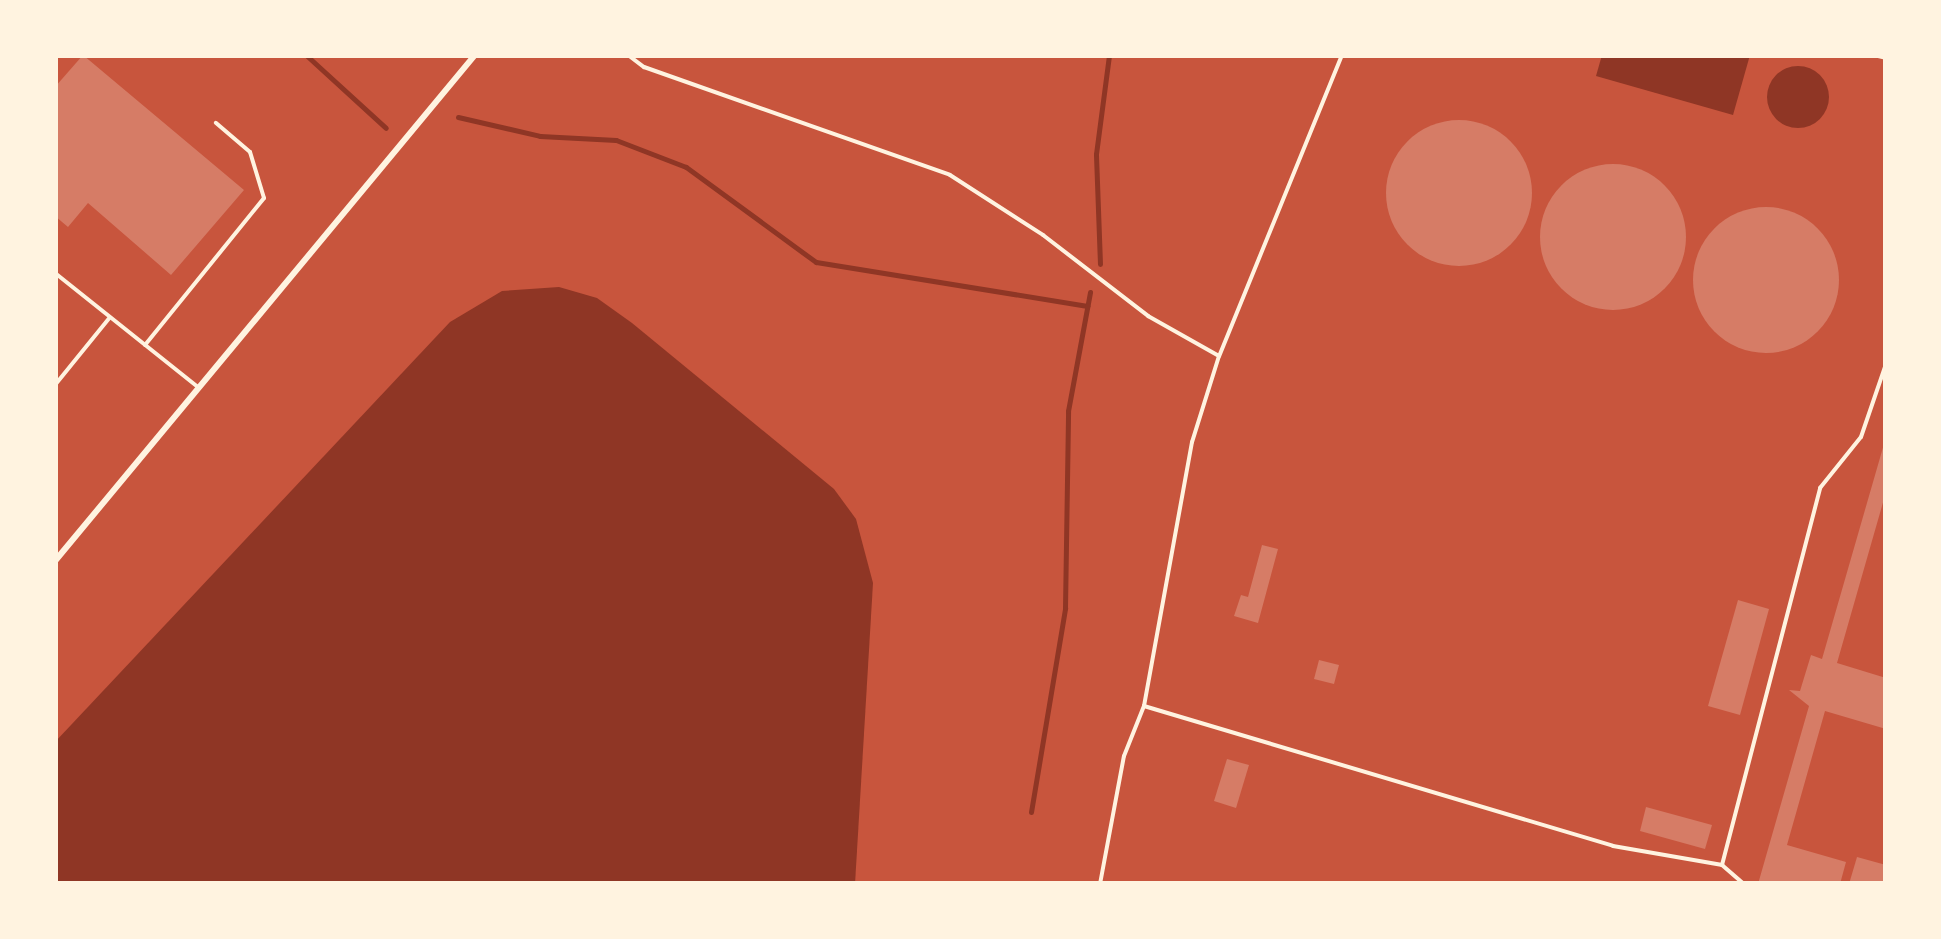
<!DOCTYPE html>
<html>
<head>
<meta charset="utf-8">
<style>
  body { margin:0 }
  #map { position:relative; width:1941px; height:939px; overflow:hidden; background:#c8553d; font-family:Cabin,sans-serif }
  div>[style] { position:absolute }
  .water>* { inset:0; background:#8f3625 }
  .round { border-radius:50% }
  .stream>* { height:5px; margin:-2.5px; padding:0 2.5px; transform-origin:2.5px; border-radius:2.5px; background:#8f3625 }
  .building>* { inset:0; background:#d67c66 }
  .service>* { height:4px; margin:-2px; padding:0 2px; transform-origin:2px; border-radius:2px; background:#fff3e0 }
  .minor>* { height:6px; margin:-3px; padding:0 3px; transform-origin:3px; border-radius:3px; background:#fff3e0 }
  span { translate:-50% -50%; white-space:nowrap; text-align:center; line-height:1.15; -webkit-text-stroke:9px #fff3e0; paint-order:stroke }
  .frame { position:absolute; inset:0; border:58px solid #fff3e0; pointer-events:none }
</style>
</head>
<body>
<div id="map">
  <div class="water">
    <div style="clip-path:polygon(1602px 55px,1750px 55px,1733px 115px,1596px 76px)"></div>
    <div class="round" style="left:1767px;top:66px;width:62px;height:62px"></div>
    <div style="clip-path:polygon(559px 287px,597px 298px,632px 323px,834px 489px,856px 519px,873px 583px,855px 884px,55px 884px,55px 742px,450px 322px,502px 291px)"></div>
  </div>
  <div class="stream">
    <div style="left:306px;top:55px;width:108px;rotate:42.4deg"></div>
    <div style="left:458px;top:117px;width:84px;rotate:13deg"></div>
    <div style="left:540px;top:136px;width:76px;rotate:3deg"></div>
    <div style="left:616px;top:140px;width:75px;rotate:21.1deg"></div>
    <div style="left:686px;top:167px;width:161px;rotate:36.2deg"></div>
    <div style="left:816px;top:262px;width:275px;rotate:9.2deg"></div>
    <div style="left:1100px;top:264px;width:110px;rotate:-92.1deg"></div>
    <div style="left:1096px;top:154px;width:100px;rotate:-82.5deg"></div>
    <div style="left:1031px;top:812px;width:207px;rotate:-80.5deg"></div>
    <div style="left:1065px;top:608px;width:197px;rotate:-89.1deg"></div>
    <div style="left:1068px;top:411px;width:121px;rotate:-79.5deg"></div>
  </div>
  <div class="building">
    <div style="clip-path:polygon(83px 55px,244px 190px,171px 275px,88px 203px,68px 227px,55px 216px,55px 87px)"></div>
    <div class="round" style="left:1386px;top:120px;width:146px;height:146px"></div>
    <div class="round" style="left:1540px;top:164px;width:146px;height:146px"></div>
    <div class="round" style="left:1693px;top:207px;width:146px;height:146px"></div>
    <div style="clip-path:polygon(1886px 437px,1886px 492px,1837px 663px,1886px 678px,1886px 729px,1825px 711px,1787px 845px,1846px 862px,1840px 884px,1758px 884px,1809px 706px,1789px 690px,1800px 691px,1811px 655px,1822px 659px)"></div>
    <div style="clip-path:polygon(1262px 545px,1278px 549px,1258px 623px,1234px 616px,1241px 595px,1248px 597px)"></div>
    <div style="clip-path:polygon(1738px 600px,1769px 609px,1740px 715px,1708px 706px)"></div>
    <div style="clip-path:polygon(1319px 660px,1339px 665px,1334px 684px,1314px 679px)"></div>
    <div style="clip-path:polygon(1227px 759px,1249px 765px,1236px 808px,1214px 801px)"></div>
    <div style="clip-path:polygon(1646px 807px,1712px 825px,1705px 849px,1640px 831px)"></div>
    <div style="clip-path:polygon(1857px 857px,1886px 865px,1886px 884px,1849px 884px)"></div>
  </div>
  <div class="service">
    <div style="left:628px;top:55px;width:20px;rotate:37deg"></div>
    <div style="left:644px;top:67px;width:324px;rotate:19.4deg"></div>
    <div style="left:950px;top:175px;width:111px;rotate:32.8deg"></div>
    <div style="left:1043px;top:235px;width:133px;rotate:37.6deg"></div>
    <div style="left:1148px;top:316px;width:81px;rotate:29.4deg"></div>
    <div style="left:1342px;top:55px;width:325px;rotate:112.2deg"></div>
    <div style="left:1219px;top:356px;width:90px;rotate:107.4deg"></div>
    <div style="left:1192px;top:442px;width:268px;rotate:100.3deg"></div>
    <div style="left:1144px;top:706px;width:489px;rotate:16.6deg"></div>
    <div style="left:1613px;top:846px;width:111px;rotate:9.9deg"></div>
    <div style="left:1722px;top:865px;width:29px;rotate:41deg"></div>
    <div style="left:1874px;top:55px;width:12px;rotate:14deg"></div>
    <div style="left:55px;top:273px;width:184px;rotate:38.6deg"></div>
    <div style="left:145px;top:345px;width:189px;rotate:-51deg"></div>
    <div style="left:264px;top:198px;width:48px;rotate:-106.9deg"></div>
    <div style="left:250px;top:152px;width:45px;rotate:-139.5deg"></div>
    <div style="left:55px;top:385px;width:87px;rotate:-51deg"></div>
    <div style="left:1722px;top:865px;width:390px;rotate:-75.4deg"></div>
    <div style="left:1820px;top:488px;width:65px;rotate:-51.2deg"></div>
    <div style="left:1861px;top:437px;width:77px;rotate:-71.1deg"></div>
    <div style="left:1100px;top:884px;width:130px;rotate:-79.4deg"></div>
    <div style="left:1124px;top:756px;width:54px;rotate:-68.2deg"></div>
  </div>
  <div class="minor">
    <div style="left:55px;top:561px;width:658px;rotate:-50.31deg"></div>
  </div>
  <div class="frame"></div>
</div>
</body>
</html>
